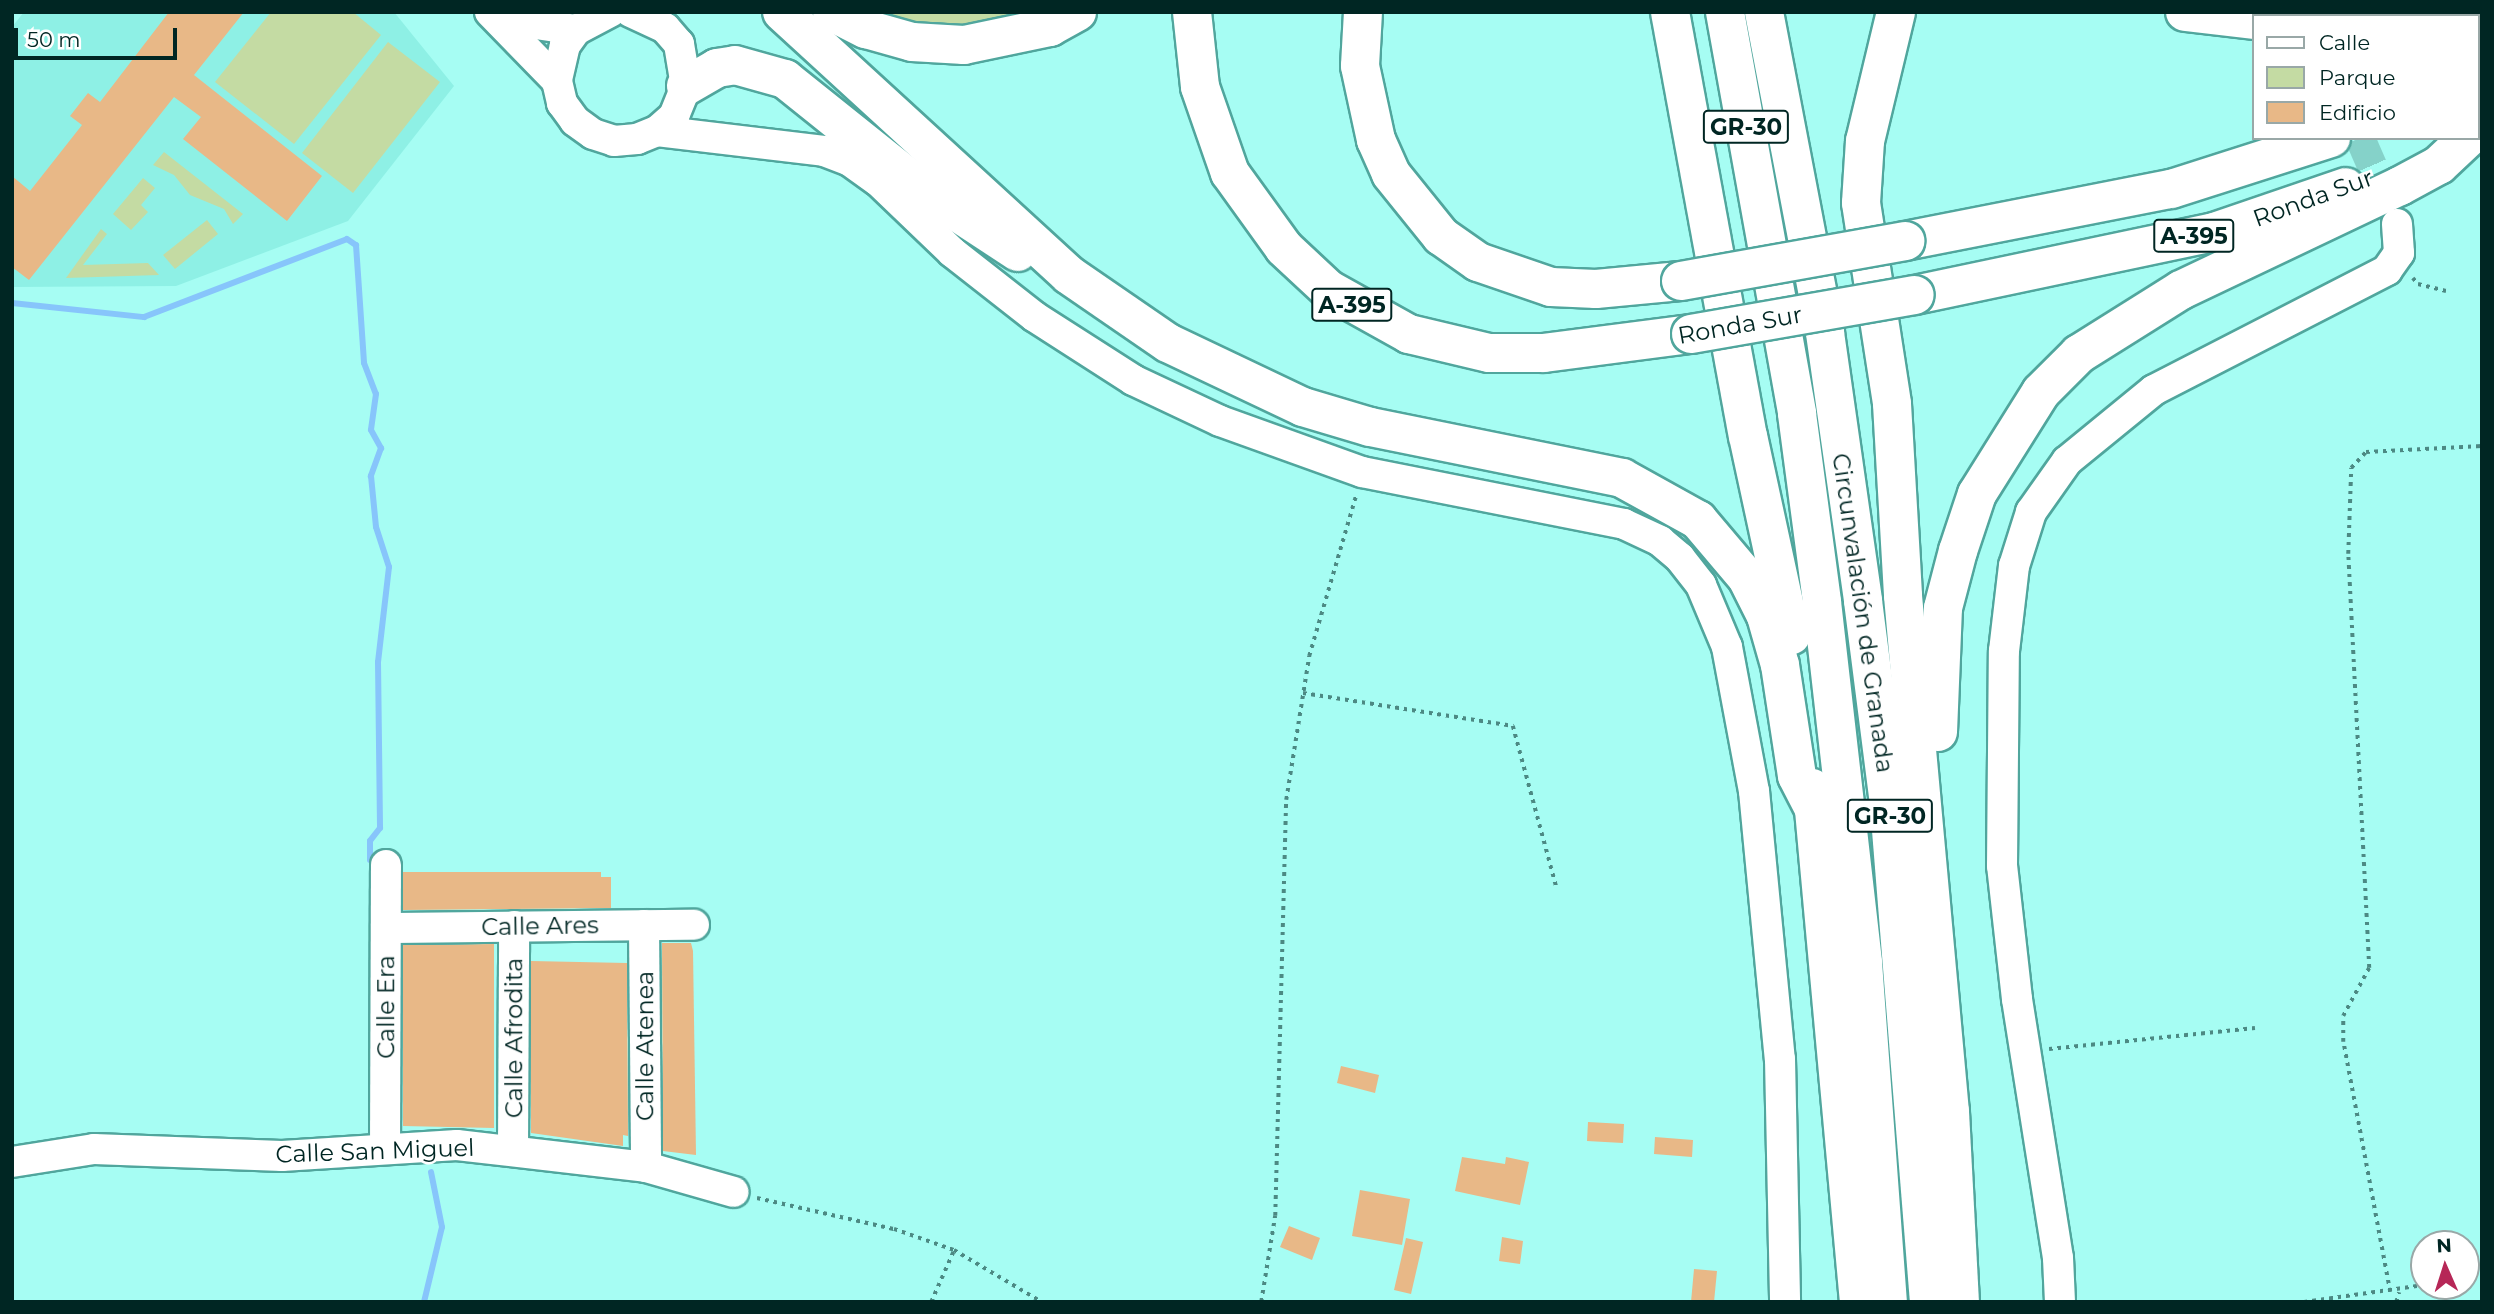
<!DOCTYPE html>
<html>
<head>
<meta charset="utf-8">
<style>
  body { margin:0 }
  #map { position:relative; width:2494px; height:1314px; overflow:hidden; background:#a6fdf3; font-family:Montserrat,sans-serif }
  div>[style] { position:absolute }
  .built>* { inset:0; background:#8ef0e5 }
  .green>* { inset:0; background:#c4dba3 }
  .stream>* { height:6px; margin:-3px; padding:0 3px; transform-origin:3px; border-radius:3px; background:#87c5fb }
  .building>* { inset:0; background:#e8b887 }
  .minor-tunnel>* { height:30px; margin-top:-15px; transform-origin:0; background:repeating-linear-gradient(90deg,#85d2c9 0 30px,transparent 0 45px) }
  .path>* { height:3.5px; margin-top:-1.75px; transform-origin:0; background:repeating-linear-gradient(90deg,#4c8983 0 3.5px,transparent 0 8.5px) }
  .roads { filter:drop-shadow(2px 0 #50a69d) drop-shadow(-2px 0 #50a69d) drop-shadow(0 2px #50a69d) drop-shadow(0 -2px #50a69d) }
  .minor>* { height:30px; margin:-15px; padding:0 15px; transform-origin:15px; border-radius:15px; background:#fff }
  .highway>* { height:38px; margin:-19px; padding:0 19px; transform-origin:19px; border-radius:19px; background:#fff }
  .bridges { filter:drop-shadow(2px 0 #50a69d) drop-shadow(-2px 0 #50a69d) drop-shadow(0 2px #50a69d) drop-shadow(0 -2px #50a69d) }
  .highway-bridge>* { height:38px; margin:-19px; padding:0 19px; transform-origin:19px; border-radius:19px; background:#fff }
  span { translate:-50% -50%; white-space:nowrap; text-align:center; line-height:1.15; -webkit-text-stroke:5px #fff; paint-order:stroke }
  .shield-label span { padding:2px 5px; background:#fff; border:2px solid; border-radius:5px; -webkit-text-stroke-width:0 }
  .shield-label { font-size:23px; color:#002623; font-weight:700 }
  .street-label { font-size:24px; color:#002623 }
  .frame { position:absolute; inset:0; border:14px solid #002623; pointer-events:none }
  .legend { position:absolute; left:2252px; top:14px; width:228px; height:126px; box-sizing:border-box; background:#fff; border:2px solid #99a8a7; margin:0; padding:9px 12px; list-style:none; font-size:21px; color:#002623 }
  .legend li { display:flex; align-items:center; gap:14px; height:35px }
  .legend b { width:35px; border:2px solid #99a8a7 }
  .north { position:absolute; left:2410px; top:1230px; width:70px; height:70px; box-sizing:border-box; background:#fff; border:2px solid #99a8a7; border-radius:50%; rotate:357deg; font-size:19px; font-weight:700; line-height:28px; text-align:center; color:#002623 }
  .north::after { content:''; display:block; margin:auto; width:24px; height:32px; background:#b62757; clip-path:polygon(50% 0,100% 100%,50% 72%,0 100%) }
  .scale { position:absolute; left:14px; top:28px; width:163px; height:32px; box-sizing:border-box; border:4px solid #002623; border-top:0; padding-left:9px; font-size:21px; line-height:24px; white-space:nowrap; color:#002623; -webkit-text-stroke:5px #fff; paint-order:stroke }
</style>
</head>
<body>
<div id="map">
  <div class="built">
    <div style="clip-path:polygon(24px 12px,394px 12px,454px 86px,348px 221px,176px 286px,12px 287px,12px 27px)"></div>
  </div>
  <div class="green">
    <div style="clip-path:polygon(271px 12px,353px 12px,381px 35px,294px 144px,215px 82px)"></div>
    <div style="clip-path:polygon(881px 12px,1039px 12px,978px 26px,910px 21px)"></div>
    <div style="clip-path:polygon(388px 42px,440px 82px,353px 193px,302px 153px)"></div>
    <div style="clip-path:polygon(164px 152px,243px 214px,233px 224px,224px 209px,190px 195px,174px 175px,153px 165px)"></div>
    <div style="clip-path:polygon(143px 178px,155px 188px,141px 205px,148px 212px,131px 230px,113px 214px)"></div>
    <div style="clip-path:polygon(207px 220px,218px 234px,175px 269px,163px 255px)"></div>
    <div style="clip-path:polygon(101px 229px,107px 234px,83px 265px,148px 263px,159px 275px,66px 278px)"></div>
  </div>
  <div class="stream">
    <div style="left:12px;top:303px;width:133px;rotate:6.1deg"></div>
    <div style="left:144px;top:317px;width:217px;rotate:-21deg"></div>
    <div style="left:347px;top:239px;width:11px;rotate:34deg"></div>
    <div style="left:356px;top:245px;width:118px;rotate:86.1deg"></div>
    <div style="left:364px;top:363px;width:33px;rotate:69deg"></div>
    <div style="left:376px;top:394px;width:36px;rotate:98deg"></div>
    <div style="left:371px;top:430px;width:21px;rotate:61deg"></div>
    <div style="left:381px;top:448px;width:30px;rotate:110deg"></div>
    <div style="left:371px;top:476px;width:51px;rotate:84.4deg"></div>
    <div style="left:376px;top:527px;width:42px;rotate:72deg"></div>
    <div style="left:389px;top:567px;width:96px;rotate:96.6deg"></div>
    <div style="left:378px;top:662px;width:166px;rotate:89.3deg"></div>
    <div style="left:380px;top:828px;width:16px;rotate:128deg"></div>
    <div style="left:370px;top:841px;width:19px;rotate:90deg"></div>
    <div style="left:424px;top:1302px;width:77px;rotate:-76.5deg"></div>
    <div style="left:442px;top:1227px;width:56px;rotate:-101.3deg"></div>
  </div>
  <div class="building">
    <div style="clip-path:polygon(169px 12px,244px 12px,194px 75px,322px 176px,287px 221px,183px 139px,201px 117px,174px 97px,29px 280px,12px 267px,12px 176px,30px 191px,82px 125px,70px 116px,88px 93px,100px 102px)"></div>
    <div style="clip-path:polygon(403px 872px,601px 872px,601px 877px,611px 877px,611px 908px,403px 910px)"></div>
    <div style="clip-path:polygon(662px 943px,691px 943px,693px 951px,696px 1155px,663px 1151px)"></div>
    <div style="clip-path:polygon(494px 944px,494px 1128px,403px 1126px,403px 945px)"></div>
    <div style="clip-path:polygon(531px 961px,627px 963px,628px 1136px,623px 1135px,623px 1146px,531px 1133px)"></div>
    <div style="clip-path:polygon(1341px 1066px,1379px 1075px,1375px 1093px,1337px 1083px)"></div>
    <div style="clip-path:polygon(1588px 1122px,1624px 1124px,1623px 1143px,1587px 1141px)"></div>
    <div style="clip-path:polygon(1655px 1137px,1693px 1140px,1692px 1157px,1654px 1154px)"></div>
    <div style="clip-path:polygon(1462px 1157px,1505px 1164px,1506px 1157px,1529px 1162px,1520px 1205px,1455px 1191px)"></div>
    <div style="clip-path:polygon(1360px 1190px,1410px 1199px,1402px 1245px,1352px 1236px)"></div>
    <div style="clip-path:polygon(1289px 1226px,1320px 1238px,1312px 1260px,1280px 1247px)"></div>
    <div style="clip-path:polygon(1502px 1237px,1523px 1241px,1520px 1264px,1499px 1261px)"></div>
    <div style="clip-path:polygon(1406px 1238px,1423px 1242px,1411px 1294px,1394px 1290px)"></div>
    <div style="clip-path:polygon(1694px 1269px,1717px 1271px,1714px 1302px,1691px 1302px)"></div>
  </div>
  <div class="minor-tunnel">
    <div style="left:2305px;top:12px;width:4px;rotate:63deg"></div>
    <div style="left:2360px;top:138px;width:83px;rotate:66.5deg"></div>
  </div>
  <div class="path">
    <div style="left:2413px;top:278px;width:8px;rotate:50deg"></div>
    <div style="left:2418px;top:284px;width:29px;rotate:14deg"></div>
    <div style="left:1303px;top:693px;width:213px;rotate:8.9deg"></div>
    <div style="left:1513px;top:726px;width:169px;rotate:74.9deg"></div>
    <div style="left:2049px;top:1049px;width:207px;rotate:-5.8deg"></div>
    <div style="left:757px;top:1198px;width:140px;rotate:12.8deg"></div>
    <div style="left:894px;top:1229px;width:64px;rotate:19.3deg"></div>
    <div style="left:954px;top:1250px;width:102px;rotate:30.6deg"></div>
    <div style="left:2466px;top:1274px;width:16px;rotate:-14deg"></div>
    <div style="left:2390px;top:1292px;width:254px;rotate:-100.6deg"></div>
    <div style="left:2343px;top:1042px;width:26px;rotate:-90deg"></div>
    <div style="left:2343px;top:1016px;width:55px;rotate:-61.6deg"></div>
    <div style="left:2369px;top:968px;width:415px;rotate:-92.9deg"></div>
    <div style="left:2348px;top:554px;width:86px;rotate:-88deg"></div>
    <div style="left:2351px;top:468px;width:22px;rotate:-47deg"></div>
    <div style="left:2366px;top:452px;width:116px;rotate:-3deg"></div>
    <div style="left:931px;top:1302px;width:57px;rotate:-66.1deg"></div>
    <div style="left:1261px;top:1302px;width:87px;rotate:-80.8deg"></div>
    <div style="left:1275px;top:1216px;width:416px;rotate:-88.5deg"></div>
    <div style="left:1286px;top:800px;width:146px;rotate:-80.9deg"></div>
    <div style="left:1309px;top:656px;width:168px;rotate:-73.7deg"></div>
    <div style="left:2304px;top:1302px;width:121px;rotate:-8.1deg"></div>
    <div style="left:2396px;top:1302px;width:10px;rotate:-73deg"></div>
  </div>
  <div class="roads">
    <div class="minor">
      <div style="left:490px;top:12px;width:96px;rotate:45.8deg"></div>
      <div style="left:502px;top:12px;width:22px;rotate:27deg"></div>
      <div style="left:522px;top:22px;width:55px;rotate:8.4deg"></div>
      <div style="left:610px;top:12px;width:38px;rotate:152deg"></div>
      <div style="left:576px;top:30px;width:19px;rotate:126deg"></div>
      <div style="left:565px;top:45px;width:37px;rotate:103deg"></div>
      <div style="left:557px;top:81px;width:23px;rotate:77deg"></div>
      <div style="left:562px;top:103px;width:22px;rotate:54deg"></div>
      <div style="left:575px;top:121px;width:22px;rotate:36deg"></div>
      <div style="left:593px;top:134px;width:22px;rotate:18deg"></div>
      <div style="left:614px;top:141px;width:23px;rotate:-5deg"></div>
      <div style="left:637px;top:139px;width:22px;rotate:-22deg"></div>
      <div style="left:657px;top:131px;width:23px;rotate:-41deg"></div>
      <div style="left:674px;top:116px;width:32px;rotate:-68deg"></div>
      <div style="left:686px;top:86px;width:43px;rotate:-99.5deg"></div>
      <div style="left:679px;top:44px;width:21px;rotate:-131deg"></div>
      <div style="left:665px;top:28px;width:38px;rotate:-155deg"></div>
      <div style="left:657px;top:131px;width:168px;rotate:6.8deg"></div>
      <div style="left:824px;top:151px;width:28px;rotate:21deg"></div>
      <div style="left:850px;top:161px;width:34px;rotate:36deg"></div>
      <div style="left:878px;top:181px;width:103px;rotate:43.8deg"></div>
      <div style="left:952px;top:252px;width:105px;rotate:38.1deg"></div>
      <div style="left:1035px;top:317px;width:117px;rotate:32.7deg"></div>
      <div style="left:1133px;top:380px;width:96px;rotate:25.2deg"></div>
      <div style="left:1220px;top:421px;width:151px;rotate:19.8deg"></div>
      <div style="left:1362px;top:472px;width:267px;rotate:11.2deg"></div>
      <div style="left:1624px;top:524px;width:40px;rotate:25deg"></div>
      <div style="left:1660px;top:541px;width:26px;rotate:40deg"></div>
      <div style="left:1680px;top:558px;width:34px;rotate:52deg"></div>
      <div style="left:1701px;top:585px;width:67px;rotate:67.2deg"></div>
      <div style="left:1727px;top:647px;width:147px;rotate:79.4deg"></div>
      <div style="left:1754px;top:791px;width:269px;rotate:84.5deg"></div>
      <div style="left:1780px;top:1059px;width:243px;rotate:88.8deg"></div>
      <div style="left:644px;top:925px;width:242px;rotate:89.5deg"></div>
      <div style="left:386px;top:928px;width:308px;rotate:-0.6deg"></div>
      <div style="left:385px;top:1148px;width:283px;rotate:-89.8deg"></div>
      <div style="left:513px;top:1150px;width:224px;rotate:-89.7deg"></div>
      <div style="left:12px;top:1162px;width:83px;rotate:-9deg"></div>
      <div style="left:94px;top:1149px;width:188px;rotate:2.1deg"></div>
      <div style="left:282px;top:1156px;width:175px;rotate:-3.6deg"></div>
      <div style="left:457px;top:1145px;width:190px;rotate:6.6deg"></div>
      <div style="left:646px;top:1167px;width:91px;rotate:15.9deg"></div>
      <div style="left:2060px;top:1302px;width:44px;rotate:-92.6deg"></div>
      <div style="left:2058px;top:1258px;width:262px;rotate:-99deg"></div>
      <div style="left:2017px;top:999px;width:134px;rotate:-96.4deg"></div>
      <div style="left:2002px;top:866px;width:215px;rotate:-89.5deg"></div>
      <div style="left:2004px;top:651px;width:86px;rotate:-83.3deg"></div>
      <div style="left:2014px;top:566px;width:57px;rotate:-72.5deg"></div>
      <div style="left:2031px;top:512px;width:62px;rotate:-54.8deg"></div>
      <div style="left:2067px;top:461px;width:112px;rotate:-39.2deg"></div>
      <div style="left:2154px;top:390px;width:262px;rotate:-27.2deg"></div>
      <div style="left:2387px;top:270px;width:21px;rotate:-55deg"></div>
      <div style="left:2399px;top:253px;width:29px;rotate:-94deg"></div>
    </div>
    <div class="highway">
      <div style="left:782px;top:12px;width:389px;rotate:42.5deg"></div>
      <div style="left:1069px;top:275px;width:120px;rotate:34.5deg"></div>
      <div style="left:1168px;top:343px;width:149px;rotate:25.4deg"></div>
      <div style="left:1303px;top:407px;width:70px;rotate:16.6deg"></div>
      <div style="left:1370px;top:427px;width:257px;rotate:11.4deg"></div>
      <div style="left:1622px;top:478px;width:87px;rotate:28.9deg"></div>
      <div style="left:1698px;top:520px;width:76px;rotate:49.8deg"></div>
      <div style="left:1747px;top:578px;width:42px;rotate:63.4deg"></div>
      <div style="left:1766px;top:616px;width:51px;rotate:74.1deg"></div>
      <div style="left:1780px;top:665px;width:112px;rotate:81.3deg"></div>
      <div style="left:1797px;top:776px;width:42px;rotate:62.8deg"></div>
      <div style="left:832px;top:12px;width:38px;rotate:27deg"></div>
      <div style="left:866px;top:29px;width:48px;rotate:15.8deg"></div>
      <div style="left:912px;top:42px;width:52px;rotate:3.3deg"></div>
      <div style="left:964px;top:45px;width:88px;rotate:-11.8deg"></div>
      <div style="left:1050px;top:27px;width:31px;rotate:-29deg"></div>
      <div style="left:1192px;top:12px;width:75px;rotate:83.9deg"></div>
      <div style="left:1200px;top:87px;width:91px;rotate:70.8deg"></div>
      <div style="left:1230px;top:173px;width:92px;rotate:54.2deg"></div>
      <div style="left:1284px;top:248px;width:60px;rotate:43deg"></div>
      <div style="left:1328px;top:289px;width:93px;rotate:29.1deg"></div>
      <div style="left:1409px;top:334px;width:82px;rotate:13.4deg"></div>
      <div style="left:1489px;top:353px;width:55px"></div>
      <div style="left:1544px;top:353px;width:148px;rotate:-7.4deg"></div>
      <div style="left:1363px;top:12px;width:54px;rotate:93.2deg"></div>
      <div style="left:1360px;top:66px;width:76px;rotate:77.8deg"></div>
      <div style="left:1376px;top:140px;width:37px;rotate:66deg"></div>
      <div style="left:1391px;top:174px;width:80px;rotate:51.1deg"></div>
      <div style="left:1441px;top:236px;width:45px;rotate:35.1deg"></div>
      <div style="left:1478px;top:262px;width:77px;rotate:18.9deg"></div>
      <div style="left:1551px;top:287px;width:45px;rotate:2.5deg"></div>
      <div style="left:1596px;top:289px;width:85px;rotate:-5.4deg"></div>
      <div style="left:1670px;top:12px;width:431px;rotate:79.6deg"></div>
      <div style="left:1748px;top:436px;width:204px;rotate:77.8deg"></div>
      <div style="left:1725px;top:12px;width:408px;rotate:79.8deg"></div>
      <div style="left:1797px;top:414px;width:190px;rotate:82.4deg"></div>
      <div style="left:1822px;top:602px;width:363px;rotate:83.5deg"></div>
      <div style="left:1863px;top:963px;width:340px;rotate:85.8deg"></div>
      <div style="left:1764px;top:12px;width:327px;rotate:79.2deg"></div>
      <div style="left:1825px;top:333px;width:271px;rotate:81.9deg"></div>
      <div style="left:1863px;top:601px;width:206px;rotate:82.7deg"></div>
      <div style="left:1889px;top:805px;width:499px;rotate:85.4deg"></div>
      <div style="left:1896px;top:12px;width:133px;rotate:103.5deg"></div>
      <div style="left:1865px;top:141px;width:62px;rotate:93.7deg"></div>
      <div style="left:1861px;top:203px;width:203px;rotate:81.2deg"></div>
      <div style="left:1892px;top:404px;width:192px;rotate:86.7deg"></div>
      <div style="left:1903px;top:596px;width:518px;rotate:84.8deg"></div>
      <div style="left:1950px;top:1112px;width:190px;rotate:87deg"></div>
      <div style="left:2185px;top:12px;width:69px;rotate:6.6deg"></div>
      <div style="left:2390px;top:16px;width:16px;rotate:-14deg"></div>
      <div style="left:2478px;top:69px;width:4px;rotate:-14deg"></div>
      <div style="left:686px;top:86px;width:36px;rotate:-30deg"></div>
      <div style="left:717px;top:68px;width:18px;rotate:-9deg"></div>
      <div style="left:735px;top:65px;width:52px;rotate:15.6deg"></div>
      <div style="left:785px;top:79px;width:179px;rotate:38.7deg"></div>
      <div style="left:925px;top:191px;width:111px;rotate:33.3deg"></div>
      <div style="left:1905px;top:241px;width:271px;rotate:-11.1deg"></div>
      <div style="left:2171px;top:189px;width:168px;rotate:-17.7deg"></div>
      <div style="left:1915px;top:295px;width:306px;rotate:-11.9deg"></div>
      <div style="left:2214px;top:232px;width:139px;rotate:-18.8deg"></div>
      <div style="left:1938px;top:732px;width:124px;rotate:-87.7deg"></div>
      <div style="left:1943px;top:608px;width:59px;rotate:-75.3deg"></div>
      <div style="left:1958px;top:551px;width:60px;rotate:-71.6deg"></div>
      <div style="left:1977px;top:494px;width:120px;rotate:-57.9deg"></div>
      <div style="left:2041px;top:392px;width:54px;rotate:-45deg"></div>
      <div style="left:2079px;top:354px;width:120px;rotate:-32.1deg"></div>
      <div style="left:2181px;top:290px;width:242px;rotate:-25.4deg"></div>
      <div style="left:2400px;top:186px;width:44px;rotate:-28.3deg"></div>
      <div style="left:2439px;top:165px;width:40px;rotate:-43deg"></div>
      <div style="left:1812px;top:788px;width:516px;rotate:84.78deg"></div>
    </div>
  </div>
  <div class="bridges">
    <div class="highway-bridge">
      <div style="left:1681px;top:281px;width:228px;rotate:-10.1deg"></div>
      <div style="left:1691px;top:334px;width:227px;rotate:-9.9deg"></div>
    </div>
  </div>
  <div class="shield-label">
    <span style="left:1746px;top:127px">GR-30</span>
    <span style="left:2194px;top:236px">A-395</span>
    <span style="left:1352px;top:305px">A-395</span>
    <span style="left:1890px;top:816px">GR-30</span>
  </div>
  <div class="street-label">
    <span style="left:2313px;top:198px;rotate:-20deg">Ronda Sur</span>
    <span style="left:1740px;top:325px;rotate:-10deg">Ronda Sur</span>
    <span style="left:1863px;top:613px;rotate:82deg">Circunvalación de Granada</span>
    <span style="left:540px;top:926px;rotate:-1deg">Calle Ares</span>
    <span style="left:386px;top:1007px;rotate:-90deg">Calle Era</span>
    <span style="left:514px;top:1038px;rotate:-90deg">Calle Afrodita</span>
    <span style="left:645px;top:1046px;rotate:-90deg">Calle Atenea</span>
    <span style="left:375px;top:1151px;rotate:-2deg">Calle San Miguel</span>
  </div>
  <div class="frame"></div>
  <ul class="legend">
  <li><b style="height:9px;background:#fff"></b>Calle</li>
  <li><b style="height:19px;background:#c4dba3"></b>Parque</li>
  <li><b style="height:19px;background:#e8b887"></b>Edificio</li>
  </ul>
  <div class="north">N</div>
  <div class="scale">50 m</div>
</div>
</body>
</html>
